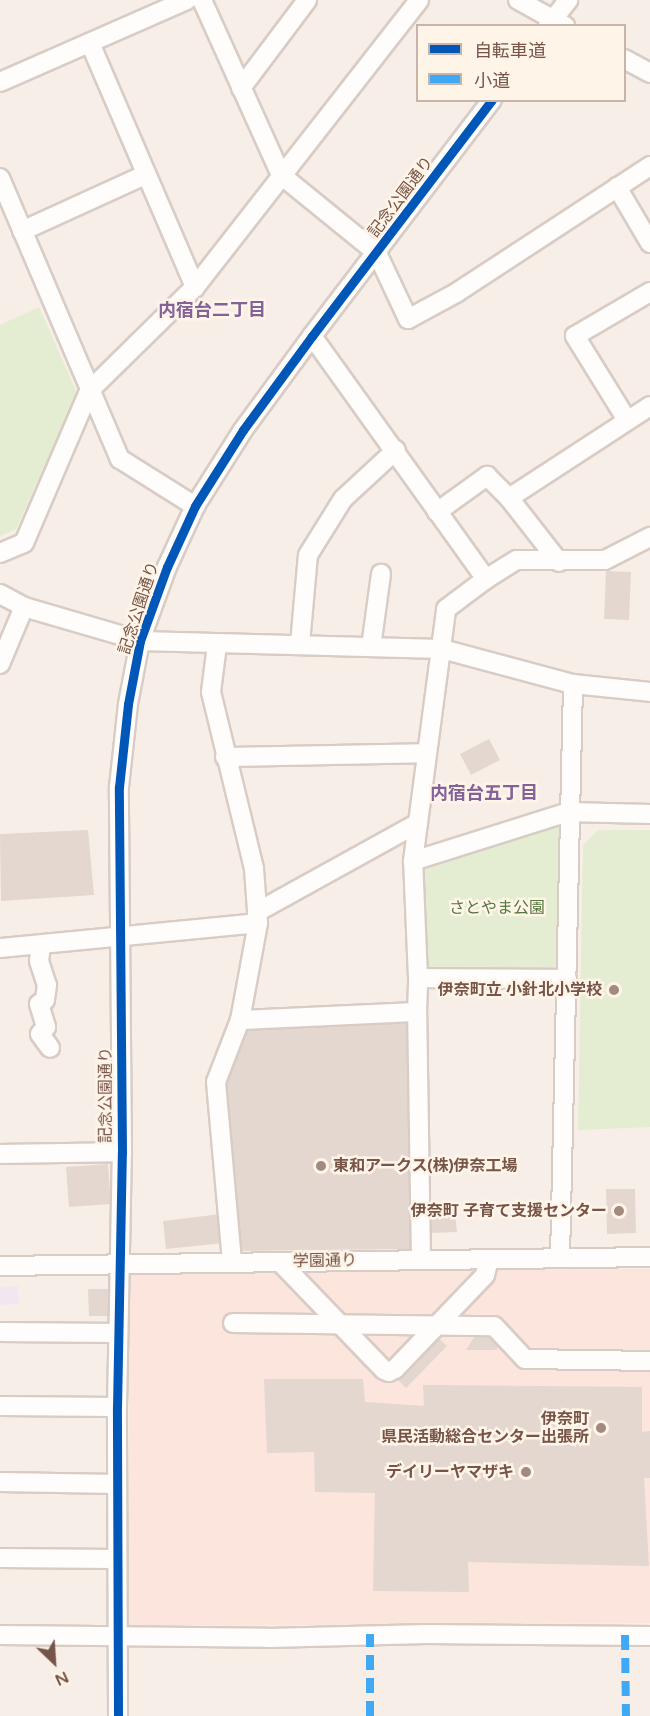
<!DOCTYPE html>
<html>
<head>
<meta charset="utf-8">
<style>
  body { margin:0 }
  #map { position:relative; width:650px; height:1716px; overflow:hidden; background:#f7efe7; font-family:"Varela Round","Noto Sans JP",sans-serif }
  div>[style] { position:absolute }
  .commercial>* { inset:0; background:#fbe5dd }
  .education>* { inset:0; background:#f2e6f1 }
  .green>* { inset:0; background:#e4edd1 }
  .building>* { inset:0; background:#e3d7cf }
  .roads { filter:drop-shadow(2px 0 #d8ccc5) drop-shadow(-2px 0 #d8ccc5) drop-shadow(0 2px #d8ccc5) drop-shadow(0 -2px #d8ccc5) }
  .minor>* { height:18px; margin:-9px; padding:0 9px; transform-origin:9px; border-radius:9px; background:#fefdfb }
  .quiet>* { height:8px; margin-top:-4px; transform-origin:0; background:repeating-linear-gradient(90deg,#3fa9f5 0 15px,transparent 0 23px) }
  .cycleway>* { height:9px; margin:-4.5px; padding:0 4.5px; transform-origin:4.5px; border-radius:4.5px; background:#0057b8 }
  .dots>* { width:16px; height:16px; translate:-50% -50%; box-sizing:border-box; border:3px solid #fff4e8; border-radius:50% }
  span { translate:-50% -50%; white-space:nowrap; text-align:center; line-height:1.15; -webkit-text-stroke:5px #fff4e8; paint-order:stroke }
  .street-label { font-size:16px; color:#765447 }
  .park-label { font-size:16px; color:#52763c }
  .poi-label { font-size:16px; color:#765447; font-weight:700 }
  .right { translate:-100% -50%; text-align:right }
  .left { translate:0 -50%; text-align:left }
  .neighbourhood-label { font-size:18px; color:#826299; font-weight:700 }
  .legend { position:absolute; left:416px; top:24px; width:210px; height:78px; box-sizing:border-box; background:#fff4e8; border:2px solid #c8b4a8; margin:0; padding:8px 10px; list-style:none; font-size:18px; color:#765447 }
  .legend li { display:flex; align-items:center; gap:12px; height:30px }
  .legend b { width:30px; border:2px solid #c8b4a8 }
  .north { position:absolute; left:24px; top:1632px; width:60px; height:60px; -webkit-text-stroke:4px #fff4e8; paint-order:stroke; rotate:155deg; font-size:16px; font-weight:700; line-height:24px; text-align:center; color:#765447 }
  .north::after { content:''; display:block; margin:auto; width:21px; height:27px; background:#765447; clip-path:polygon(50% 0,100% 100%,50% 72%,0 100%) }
</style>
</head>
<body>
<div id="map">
  <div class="commercial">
    <div style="clip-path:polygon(650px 1269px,650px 1623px,129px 1626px,129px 1270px)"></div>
  </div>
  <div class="education">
    <div style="clip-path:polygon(18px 1286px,19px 1304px,0 1305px,0 1287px)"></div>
  </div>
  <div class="green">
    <div style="clip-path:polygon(39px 307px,77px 393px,16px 529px,0 536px,0 325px)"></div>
    <div style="clip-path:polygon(568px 812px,567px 979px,418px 978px,413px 861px)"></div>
    <div style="clip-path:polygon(598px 830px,650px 830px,650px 1127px,578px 1130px,583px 845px)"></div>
  </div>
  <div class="building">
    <div style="clip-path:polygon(606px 571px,631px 572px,629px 620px,604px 619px)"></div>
    <div style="clip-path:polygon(489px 739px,500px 760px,471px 775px,460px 754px)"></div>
    <div style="clip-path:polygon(88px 830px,94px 895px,1px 901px,0 834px)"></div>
    <div style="clip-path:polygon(406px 1022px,413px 1249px,240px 1251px,224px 1083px,248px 1026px)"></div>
    <div style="clip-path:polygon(108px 1164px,111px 1204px,69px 1207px,66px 1167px)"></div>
    <div style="clip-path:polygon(606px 1189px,635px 1189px,636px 1233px,607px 1234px)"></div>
    <div style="clip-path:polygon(429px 1206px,454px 1206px,457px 1232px,431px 1233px)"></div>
    <div style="clip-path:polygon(221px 1214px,224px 1243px,166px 1249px,163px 1221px)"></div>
    <div style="clip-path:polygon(88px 1289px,112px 1289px,112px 1316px,89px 1316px)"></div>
    <div style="clip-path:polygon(476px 1334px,498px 1335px,497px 1350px,466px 1350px)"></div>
    <div style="clip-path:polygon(436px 1336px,447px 1346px,406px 1388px,395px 1377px)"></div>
    <div style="clip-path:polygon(264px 1379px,363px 1379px,365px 1402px,424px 1406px,423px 1385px,642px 1387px,642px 1432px,650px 1431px,650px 1478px,644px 1478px,649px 1566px,468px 1562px,469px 1592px,373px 1591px,375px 1493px,315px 1492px,314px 1452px,267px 1453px)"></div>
  </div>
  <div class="roads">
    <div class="minor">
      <div style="left:202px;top:0;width:192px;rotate:65.7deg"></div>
      <div style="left:281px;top:175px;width:124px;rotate:39.1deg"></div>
      <div style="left:377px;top:253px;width:73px;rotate:64.8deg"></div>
      <div style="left:408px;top:319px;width:55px;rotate:-28.4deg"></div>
      <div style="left:456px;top:293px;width:232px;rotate:-33.2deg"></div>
      <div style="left:518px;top:0;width:54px;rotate:29deg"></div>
      <div style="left:548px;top:26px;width:33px;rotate:-52deg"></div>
      <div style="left:90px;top:43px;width:266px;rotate:66.7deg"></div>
      <div style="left:624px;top:59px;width:30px;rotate:28deg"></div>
      <div style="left:0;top:82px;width:204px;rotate:-23.7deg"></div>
      <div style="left:241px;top:88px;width:110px;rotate:-53.1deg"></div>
      <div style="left:0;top:178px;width:306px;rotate:66.9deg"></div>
      <div style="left:120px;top:459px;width:89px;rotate:32.1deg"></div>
      <div style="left:617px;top:187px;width:65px;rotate:59.5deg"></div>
      <div style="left:22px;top:231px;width:135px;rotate:-24.5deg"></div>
      <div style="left:312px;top:336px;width:299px;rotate:54.4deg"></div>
      <div style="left:627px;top:420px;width:99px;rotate:-121.8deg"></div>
      <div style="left:575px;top:336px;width:87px;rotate:-30.4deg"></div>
      <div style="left:509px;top:498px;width:168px;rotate:-33.1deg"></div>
      <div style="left:437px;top:512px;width:62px;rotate:-35.8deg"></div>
      <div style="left:487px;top:476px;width:31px;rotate:45deg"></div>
      <div style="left:509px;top:498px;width:81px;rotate:52deg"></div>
      <div style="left:0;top:553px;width:26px;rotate:-23deg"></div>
      <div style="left:24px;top:543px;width:165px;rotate:-66.8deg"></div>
      <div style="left:89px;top:391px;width:148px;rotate:-44.5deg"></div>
      <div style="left:195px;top:287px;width:364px;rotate:-52deg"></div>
      <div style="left:0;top:594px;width:27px;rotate:28deg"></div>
      <div style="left:24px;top:607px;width:121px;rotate:16.3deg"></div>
      <div style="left:140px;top:641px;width:302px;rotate:1.5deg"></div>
      <div style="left:442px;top:649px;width:136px;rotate:15deg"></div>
      <div style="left:573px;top:684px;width:77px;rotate:5.9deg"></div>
      <div style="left:300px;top:644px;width:89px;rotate:-84.9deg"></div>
      <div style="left:308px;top:555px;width:66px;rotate:-58deg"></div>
      <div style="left:343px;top:499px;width:72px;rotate:-42.8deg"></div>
      <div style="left:217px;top:645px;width:47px;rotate:97.3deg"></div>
      <div style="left:211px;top:692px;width:182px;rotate:76.3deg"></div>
      <div style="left:254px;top:869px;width:54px;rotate:85.8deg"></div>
      <div style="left:258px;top:923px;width:99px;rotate:100.5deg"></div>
      <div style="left:240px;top:1020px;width:66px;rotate:111.2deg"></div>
      <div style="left:216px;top:1082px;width:180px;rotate:84.9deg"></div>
      <div style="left:371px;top:647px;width:74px;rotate:-82.2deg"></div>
      <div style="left:0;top:664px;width:62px;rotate:-67.2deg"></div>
      <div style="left:225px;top:757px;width:202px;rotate:-1.1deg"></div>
      <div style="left:413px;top:861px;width:163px;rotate:-17.5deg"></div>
      <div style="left:568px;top:812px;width:82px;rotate:1.4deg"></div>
      <div style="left:257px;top:912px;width:184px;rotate:-28.9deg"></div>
      <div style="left:41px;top:945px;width:16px;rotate:97deg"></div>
      <div style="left:39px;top:961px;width:25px;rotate:72deg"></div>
      <div style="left:47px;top:985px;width:15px;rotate:98deg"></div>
      <div style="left:45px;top:1000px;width:7px;rotate:146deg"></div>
      <div style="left:39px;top:1004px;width:24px;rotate:73deg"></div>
      <div style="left:46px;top:1027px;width:9px;rotate:131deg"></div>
      <div style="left:40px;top:1034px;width:17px;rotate:54deg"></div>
      <div style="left:0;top:948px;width:259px;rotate:-5.5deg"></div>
      <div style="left:418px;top:978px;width:149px;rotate:0.4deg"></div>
      <div style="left:240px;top:1020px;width:177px;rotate:-2.6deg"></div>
      <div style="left:0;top:1154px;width:122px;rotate:-0.9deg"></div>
      <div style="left:560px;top:1258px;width:574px;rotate:-88.7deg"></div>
      <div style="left:421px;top:1259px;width:247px;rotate:-90.9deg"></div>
      <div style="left:417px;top:1012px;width:34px;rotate:-88deg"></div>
      <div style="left:418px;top:978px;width:117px;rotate:-92.4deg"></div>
      <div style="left:413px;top:861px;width:254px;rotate:-82.5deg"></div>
      <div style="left:446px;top:609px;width:50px;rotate:-36.9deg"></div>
      <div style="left:486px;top:579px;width:36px;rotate:-32deg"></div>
      <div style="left:517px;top:560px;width:88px"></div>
      <div style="left:605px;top:560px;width:51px;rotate:-27.1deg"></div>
      <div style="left:280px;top:1262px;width:150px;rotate:46.1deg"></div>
      <div style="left:384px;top:1370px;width:5px;rotate:22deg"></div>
      <div style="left:389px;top:1372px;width:7px;rotate:-27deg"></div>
      <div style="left:395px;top:1369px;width:130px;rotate:-46.2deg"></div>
      <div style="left:485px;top:1275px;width:16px;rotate:-76deg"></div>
      <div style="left:0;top:1266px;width:650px;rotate:-0.79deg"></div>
      <div style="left:233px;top:1323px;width:261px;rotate:0.7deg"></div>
      <div style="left:494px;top:1326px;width:45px;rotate:46.8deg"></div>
      <div style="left:525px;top:1359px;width:125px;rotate:0.9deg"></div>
      <div style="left:0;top:1332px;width:118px;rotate:0.5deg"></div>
      <div style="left:0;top:1406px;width:117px;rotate:0.5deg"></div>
      <div style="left:0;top:1482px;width:117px;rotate:1deg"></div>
      <div style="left:0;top:1558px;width:117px;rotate:0.5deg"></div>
      <div style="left:0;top:1635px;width:268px;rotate:0.6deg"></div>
      <div style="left:268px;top:1638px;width:159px;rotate:-1.4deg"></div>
      <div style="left:427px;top:1634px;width:223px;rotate:0.5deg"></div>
      <div style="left:118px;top:1716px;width:309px;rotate:-90.2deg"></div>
      <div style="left:117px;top:1407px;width:255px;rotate:-88.9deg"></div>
      <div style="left:122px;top:1152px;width:365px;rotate:-90.5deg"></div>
      <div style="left:119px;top:787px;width:83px;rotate:-83.8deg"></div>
      <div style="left:128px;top:704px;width:64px;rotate:-79.2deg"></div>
      <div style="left:140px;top:641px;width:79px;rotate:-70deg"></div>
      <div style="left:167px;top:567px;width:67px;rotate:-65.3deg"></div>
      <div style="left:195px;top:506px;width:90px;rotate:-57.7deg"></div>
      <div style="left:243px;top:430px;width:117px;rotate:-53.7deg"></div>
      <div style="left:312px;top:336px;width:297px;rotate:-52.7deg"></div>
    </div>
  </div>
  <div class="quiet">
    <div style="left:625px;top:1635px;width:81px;rotate:89.3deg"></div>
    <div style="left:370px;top:1716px;width:82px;rotate:-90deg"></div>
  </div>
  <div class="cycleway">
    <div style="left:118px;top:1716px;width:309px;rotate:-90.2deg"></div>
    <div style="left:117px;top:1407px;width:255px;rotate:-88.9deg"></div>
    <div style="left:122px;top:1152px;width:365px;rotate:-90.5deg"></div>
    <div style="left:119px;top:787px;width:83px;rotate:-83.8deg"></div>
    <div style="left:128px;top:704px;width:64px;rotate:-79.2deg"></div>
    <div style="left:140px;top:641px;width:79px;rotate:-70deg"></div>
    <div style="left:167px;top:567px;width:67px;rotate:-65.3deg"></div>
    <div style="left:195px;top:506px;width:90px;rotate:-57.7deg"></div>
    <div style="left:243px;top:430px;width:117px;rotate:-53.7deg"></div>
    <div style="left:312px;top:336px;width:297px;rotate:-52.7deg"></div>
  </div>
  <div class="dots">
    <div style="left:614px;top:990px;background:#a38a7f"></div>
    <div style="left:321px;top:1166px;background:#a38a7f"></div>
    <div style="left:619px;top:1211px;background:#a38a7f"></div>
    <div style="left:601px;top:1428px;background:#a38a7f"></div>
    <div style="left:526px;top:1472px;background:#a38a7f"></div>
  </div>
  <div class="street-label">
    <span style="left:401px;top:197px;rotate:-53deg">記念公園通り</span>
    <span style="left:139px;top:608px;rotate:-72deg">記念公園通り</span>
    <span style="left:106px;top:1095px;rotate:-90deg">記念公園通り</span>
    <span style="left:325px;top:1261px;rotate:-1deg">学園通り</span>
  </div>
  <div class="park-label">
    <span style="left:497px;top:908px">さとやま公園</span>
  </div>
  <div class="poi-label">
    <span class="right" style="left:602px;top:990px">伊奈町立 小針北小学校</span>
    <span class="left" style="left:333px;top:1166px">東和アークス(株)伊奈工場</span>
    <span class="right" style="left:607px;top:1211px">伊奈町 子育て支援センター</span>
    <span class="right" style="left:589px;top:1428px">伊奈町<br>県民活動総合センター出張所</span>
    <span class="right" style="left:514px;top:1472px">デイリーヤマザキ</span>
  </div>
  <div class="neighbourhood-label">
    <span style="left:212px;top:310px">内宿台二丁目</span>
    <span style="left:484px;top:793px">内宿台五丁目</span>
  </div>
  <ul class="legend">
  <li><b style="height:8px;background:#0057b8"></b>自転車道</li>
  <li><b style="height:8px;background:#3fa9f5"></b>小道</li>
  </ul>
  <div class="north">N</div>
</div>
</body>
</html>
